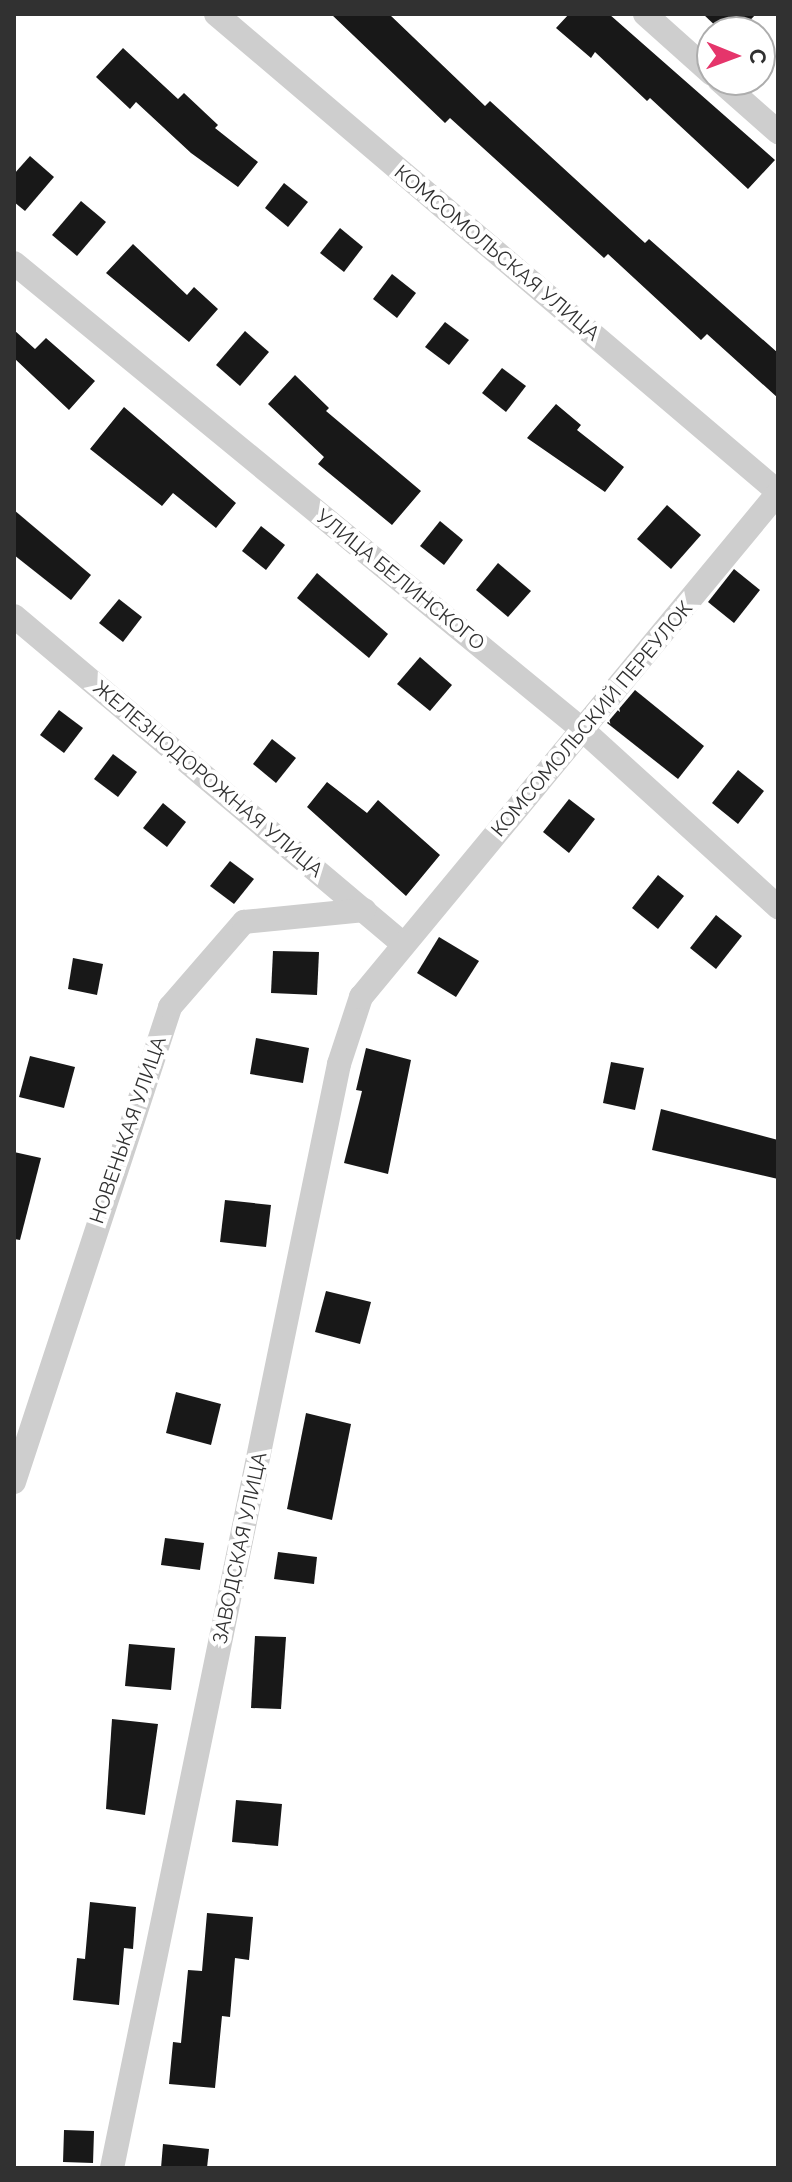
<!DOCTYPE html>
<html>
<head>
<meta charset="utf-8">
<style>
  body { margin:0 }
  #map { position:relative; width:792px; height:2182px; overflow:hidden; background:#fff; font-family:Raleway,sans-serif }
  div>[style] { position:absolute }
  .building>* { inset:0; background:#181818 }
  .minor>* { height:24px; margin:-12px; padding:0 12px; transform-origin:12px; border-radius:12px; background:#cecece }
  span { translate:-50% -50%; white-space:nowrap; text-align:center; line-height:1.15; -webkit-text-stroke:8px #fff; paint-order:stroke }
  .street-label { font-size:20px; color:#313131 }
  .frame { position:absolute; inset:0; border:16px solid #313131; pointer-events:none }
  .north { position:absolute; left:696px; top:16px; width:80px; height:80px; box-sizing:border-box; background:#fff; border:2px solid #adadad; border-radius:50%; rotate:91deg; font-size:22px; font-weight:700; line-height:32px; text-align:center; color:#313131 }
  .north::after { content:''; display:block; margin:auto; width:28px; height:36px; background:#e5356b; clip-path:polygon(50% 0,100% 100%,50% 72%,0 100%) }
</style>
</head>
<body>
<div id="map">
  <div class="building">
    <div style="clip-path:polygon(331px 14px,389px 14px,485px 106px,490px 101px,645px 243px,649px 239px,778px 353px,778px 398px,707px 334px,701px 340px,608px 254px,604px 258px,450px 118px,445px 123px)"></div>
    <div style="clip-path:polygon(569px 14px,609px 14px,775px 160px,748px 189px,650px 98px,647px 101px,595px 52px,591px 58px,556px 28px)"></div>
    <div style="clip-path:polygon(703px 14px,756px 14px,739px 32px,722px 32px)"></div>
    <div style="clip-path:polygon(123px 48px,178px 99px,184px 93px,218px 125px,215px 128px,258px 162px,238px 187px,191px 153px,136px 102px,130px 109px,96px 77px)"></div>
    <div style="clip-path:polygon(30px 156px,54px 177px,25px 211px,14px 202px,14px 174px)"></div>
    <div style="clip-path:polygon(284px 183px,308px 202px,288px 227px,265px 208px)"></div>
    <div style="clip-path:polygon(81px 201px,106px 222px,77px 256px,52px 235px)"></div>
    <div style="clip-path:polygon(340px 228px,363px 247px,344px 272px,320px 253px)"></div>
    <div style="clip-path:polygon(133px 244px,187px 295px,194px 287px,218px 309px,189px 342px,106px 273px)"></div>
    <div style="clip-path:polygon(392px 274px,416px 293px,397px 318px,373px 299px)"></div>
    <div style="clip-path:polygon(445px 322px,469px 340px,449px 365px,425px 347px)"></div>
    <div style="clip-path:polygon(14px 330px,35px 349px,46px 338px,95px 381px,69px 410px,14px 358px)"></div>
    <div style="clip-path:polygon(245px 331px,269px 352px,240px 386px,216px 365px)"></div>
    <div style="clip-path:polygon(502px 368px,526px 386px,506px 412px,482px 393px)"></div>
    <div style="clip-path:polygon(295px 375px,329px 408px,326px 411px,421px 491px,392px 525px,318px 464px,324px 457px,268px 404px)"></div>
    <div style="clip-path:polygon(556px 404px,581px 425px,577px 430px,624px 467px,605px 492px,527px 438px)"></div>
    <div style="clip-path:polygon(124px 407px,236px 503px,216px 528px,173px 493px,162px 506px,90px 449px)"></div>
    <div style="clip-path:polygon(667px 505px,701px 535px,671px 569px,637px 539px)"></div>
    <div style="clip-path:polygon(14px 510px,91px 575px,71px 600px,14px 555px)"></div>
    <div style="clip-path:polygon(440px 521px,463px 540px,444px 565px,420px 546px)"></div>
    <div style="clip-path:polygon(261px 526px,285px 545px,266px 570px,242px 551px)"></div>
    <div style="clip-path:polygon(498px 563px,531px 591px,508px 617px,476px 590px)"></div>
    <div style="clip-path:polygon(734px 569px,760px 590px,734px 623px,708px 602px)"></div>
    <div style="clip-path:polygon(317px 573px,388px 634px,369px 658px,297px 598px)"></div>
    <div style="clip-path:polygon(119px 599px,142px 617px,123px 642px,99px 623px)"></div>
    <div style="clip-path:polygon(420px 657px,452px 685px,430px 711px,397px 684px)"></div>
    <div style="clip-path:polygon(635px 690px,704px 746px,678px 779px,607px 723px)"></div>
    <div style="clip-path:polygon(59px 710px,83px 728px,64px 753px,40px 735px)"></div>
    <div style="clip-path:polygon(272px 739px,296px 758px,276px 783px,253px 764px)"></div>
    <div style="clip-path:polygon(113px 754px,137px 772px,118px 797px,94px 779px)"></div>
    <div style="clip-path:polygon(738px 770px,764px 791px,738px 824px,712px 803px)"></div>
    <div style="clip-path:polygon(327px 782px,367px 813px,378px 800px,440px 855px,406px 896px,307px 807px)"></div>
    <div style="clip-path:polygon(569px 799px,595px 819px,569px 853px,543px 832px)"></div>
    <div style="clip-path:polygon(163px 803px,186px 822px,167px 847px,143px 828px)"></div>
    <div style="clip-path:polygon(230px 861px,254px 879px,234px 904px,210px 886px)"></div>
    <div style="clip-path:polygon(658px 875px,684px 896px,658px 929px,632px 908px)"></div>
    <div style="clip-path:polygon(716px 915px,742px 936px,716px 969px,690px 948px)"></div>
    <div style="clip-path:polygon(439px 937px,479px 961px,456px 997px,417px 973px)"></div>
    <div style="clip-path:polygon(273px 951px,319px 952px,317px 995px,271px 993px)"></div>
    <div style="clip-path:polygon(73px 958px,103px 964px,97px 995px,68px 989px)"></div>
    <div style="clip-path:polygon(256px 1038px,309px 1048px,303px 1083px,250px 1074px)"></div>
    <div style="clip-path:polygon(366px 1048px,411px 1060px,388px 1174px,344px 1163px,362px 1091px,356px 1090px)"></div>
    <div style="clip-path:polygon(30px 1056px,75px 1067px,64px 1108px,19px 1097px)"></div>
    <div style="clip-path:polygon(611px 1062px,644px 1068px,635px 1110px,603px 1103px)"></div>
    <div style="clip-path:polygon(661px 1109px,778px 1140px,778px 1179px,652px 1150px)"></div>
    <div style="clip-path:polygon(14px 1152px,41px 1158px,20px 1240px,14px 1239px)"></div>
    <div style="clip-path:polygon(225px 1200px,271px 1205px,266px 1247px,220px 1242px)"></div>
    <div style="clip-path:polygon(326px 1291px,371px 1302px,360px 1344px,315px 1332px)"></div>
    <div style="clip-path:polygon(176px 1392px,221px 1404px,211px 1445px,166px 1433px)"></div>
    <div style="clip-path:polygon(306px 1413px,351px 1424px,332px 1520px,287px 1509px)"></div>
    <div style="clip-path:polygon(165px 1538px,204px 1543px,200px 1570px,161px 1565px)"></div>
    <div style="clip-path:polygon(278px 1552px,317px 1557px,314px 1584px,274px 1579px)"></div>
    <div style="clip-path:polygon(255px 1636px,286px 1637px,281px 1709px,251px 1708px)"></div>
    <div style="clip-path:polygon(129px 1644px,175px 1648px,171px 1690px,125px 1686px)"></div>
    <div style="clip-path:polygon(112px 1719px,158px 1724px,145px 1815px,106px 1809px)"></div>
    <div style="clip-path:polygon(236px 1800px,282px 1804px,278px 1846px,232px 1842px)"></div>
    <div style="clip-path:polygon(90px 1902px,136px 1907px,133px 1949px,124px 1948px,119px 2005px,73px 2000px,77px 1958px,85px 1959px)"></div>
    <div style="clip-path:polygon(207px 1913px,253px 1917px,249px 1960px,235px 1958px,230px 2017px,222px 2016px,215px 2088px,169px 2084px,173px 2042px,181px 2043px,188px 1970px,202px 1971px)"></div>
    <div style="clip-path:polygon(64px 2130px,94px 2131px,93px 2163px,63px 2162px)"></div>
    <div style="clip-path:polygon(163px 2144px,209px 2149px,207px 2168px,161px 2168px)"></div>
  </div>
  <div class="minor">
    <div style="left:216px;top:14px;width:738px;rotate:40.38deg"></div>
    <div style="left:645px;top:14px;width:90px;rotate:41.8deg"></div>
    <div style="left:719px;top:80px;width:79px;rotate:41.4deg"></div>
    <div style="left:14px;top:263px;width:739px;rotate:39.4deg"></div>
    <div style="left:585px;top:732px;width:261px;rotate:42.2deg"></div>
    <div style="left:14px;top:616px;width:507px;rotate:40.12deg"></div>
    <div style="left:14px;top:1482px;width:500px;rotate:-71.8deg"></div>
    <div style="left:170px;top:1007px;width:113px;rotate:-49deg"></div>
    <div style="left:244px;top:922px;width:121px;rotate:-5.7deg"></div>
    <div style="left:112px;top:2168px;width:1127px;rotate:-78.38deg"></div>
    <div style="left:339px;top:1064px;width:71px;rotate:-71.8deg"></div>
    <div style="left:361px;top:997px;width:654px;rotate:-50.4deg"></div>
  </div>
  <div class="street-label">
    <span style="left:497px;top:253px;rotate:40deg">КОМСОМОЛЬСКАЯ УЛИЦА</span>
    <span style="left:400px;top:580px;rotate:39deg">УЛИЦА БЕЛИНСКОГО</span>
    <span style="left:592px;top:719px;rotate:-50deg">КОМСОМОЛЬСКИЙ ПЕРЕУЛОК</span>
    <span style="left:208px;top:779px;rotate:40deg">ЖЕЛЕЗНОДОРОЖНАЯ УЛИЦА</span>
    <span style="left:128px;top:1130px;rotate:-71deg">НОВЕНЬКАЯ УЛИЦА</span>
    <span style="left:240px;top:1548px;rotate:-78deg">ЗАВОДСКАЯ УЛИЦА</span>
  </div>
  <div class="frame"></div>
  <div class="north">С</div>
</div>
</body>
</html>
